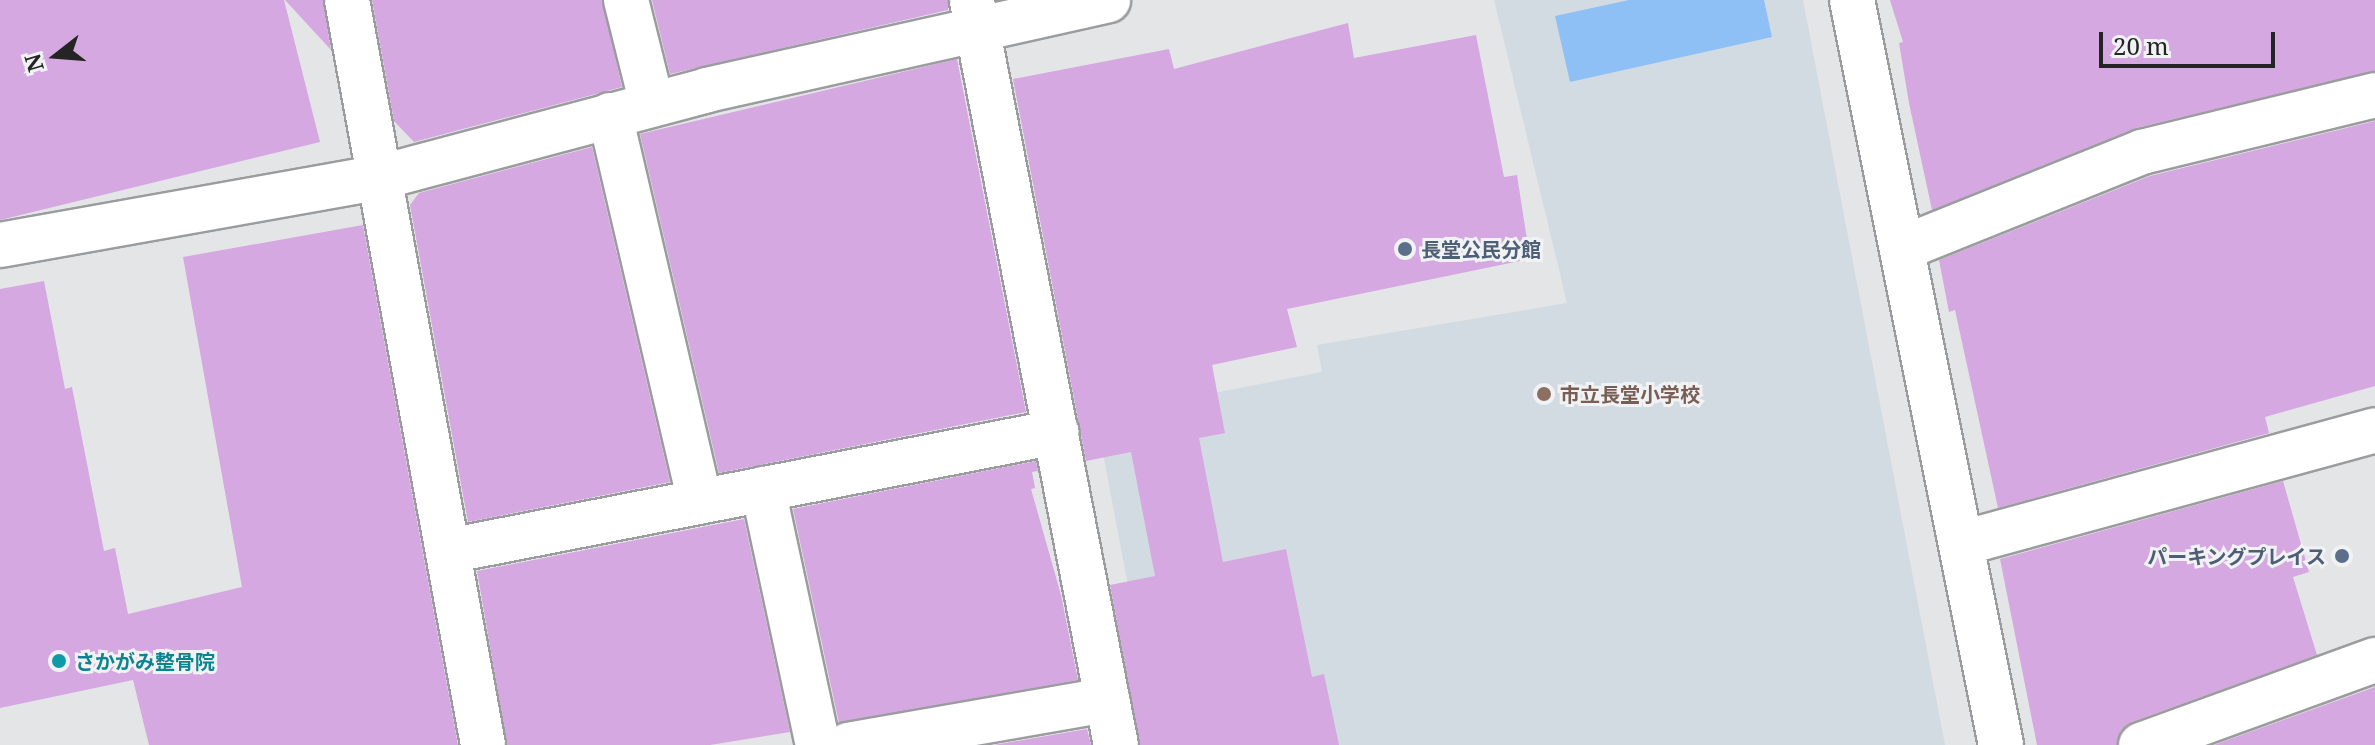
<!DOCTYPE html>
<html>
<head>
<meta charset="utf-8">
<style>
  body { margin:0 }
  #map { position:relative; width:2375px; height:745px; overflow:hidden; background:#e3e5e6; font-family:"Noto Serif","Noto Sans JP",serif }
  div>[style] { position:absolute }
  .built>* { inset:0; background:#d3dbe2 }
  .water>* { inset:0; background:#8ec0f5 }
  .building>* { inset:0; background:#d5a8e1 }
  .roads { filter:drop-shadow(2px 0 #9b9c9e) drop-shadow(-2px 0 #9b9c9e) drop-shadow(0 2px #9b9c9e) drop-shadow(0 -2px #9b9c9e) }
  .minor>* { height:44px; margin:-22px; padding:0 22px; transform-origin:22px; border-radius:22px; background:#fff }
  .dots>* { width:22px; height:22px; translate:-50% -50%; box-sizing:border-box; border:4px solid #f0f2f4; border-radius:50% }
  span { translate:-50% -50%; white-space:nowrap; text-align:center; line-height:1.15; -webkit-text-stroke:6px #f0f2f4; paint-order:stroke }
  .service-label { font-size:20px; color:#4e5e75; font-weight:700 }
  .left { translate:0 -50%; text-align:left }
  .right { translate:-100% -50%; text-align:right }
  .education-label { font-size:20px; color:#785e54; font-weight:700 }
  .culture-label { font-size:20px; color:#0d838f; font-weight:700 }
  .north { position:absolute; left:16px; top:16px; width:80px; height:80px; -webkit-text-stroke:6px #f0f2f4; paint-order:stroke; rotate:253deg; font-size:22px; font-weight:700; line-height:32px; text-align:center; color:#242425 }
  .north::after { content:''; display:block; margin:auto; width:28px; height:36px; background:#242425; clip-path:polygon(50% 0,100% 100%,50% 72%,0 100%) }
  .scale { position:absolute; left:2099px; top:32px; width:176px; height:36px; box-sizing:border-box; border:4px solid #242425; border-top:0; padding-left:10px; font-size:24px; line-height:28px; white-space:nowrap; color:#242425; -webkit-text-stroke:6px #f0f2f4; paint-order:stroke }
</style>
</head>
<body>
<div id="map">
  <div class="built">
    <div style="clip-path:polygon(1494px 0,1803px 0,1945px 745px,1158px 745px,1096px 416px,1322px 372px,1317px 345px,1567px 303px)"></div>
  </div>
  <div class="water">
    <div style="clip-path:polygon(1629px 0,1764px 0,1772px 37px,1570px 82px,1555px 16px)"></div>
  </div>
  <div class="building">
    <div style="clip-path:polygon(0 0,284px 0,320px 142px,0 220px)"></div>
    <div style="clip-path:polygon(285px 0,323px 0,331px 50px)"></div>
    <div style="clip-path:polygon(372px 0,602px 0,622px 87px,414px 142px,394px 121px)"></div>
    <div style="clip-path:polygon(652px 0,948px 0,948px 10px,670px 74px)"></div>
    <div style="clip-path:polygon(1890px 0,2375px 0,2375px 71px,2136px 128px,1932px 210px,1909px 103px,1899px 43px,1903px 42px)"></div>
    <div style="clip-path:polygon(1348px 23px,1354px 58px,1476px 35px,1504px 177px,1517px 175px,1530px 259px,1287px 309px,1297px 347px,1212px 365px,1225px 433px,1199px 438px,1223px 562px,1286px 549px,1312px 677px,1324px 674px,1339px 745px,1140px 745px,1110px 585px,1155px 576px,1131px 452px,1086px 461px,1013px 79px,1169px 49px,1174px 69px)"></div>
    <div style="clip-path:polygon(957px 59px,1026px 412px,719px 473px,640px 134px)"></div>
    <div style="clip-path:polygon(2375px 121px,2375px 386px,2265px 417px,2269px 433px,1998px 508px,1955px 310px,1949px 312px,1939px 260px,2150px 176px)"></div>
    <div style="clip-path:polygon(592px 147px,670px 482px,468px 522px,410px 205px,419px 193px)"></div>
    <div style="clip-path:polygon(363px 225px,458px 745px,149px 745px,133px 680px,0 708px,0 289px,44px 281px,65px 389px,72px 387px,104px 551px,115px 548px,128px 614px,242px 587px,183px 257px)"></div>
    <div style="clip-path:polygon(1036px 461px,1038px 471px,1032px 472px,1035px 488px,1031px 489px,1061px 595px,1078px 680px,839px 723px,793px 509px)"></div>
    <div style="clip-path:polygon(2283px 481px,2309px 572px,2293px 577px,2317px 655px,2132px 722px,2121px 730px,2117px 745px,2037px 745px,2000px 559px)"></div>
    <div style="clip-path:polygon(744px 519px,790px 732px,710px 745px,507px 745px,477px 571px)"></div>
    <div style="clip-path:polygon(2375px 687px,2375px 745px,2214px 745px)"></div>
    <div style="clip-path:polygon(1087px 729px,1091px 745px,994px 745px)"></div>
  </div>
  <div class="roads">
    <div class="minor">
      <div style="left:347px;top:0;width:757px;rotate:79.65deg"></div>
      <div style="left:626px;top:0;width:107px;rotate:76deg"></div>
      <div style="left:1852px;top:0;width:760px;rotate:78.69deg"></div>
      <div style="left:972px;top:1px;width:758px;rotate:79.05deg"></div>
      <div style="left:610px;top:115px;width:397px;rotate:76.9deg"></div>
      <div style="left:0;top:245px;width:387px;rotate:-10.1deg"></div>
      <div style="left:381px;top:177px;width:337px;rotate:-14.9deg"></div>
      <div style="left:707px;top:90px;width:411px;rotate:-12.6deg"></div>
      <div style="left:1903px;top:248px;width:258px;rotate:-21.9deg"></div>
      <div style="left:2142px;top:152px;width:240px;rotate:-13.7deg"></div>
      <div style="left:763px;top:489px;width:262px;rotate:77.9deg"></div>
      <div style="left:1963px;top:543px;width:427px;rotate:-15.3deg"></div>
      <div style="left:448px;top:551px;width:620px;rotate:-11.07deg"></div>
      <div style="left:848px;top:745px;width:263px;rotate:-9.9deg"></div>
      <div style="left:2141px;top:745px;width:249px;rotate:-20deg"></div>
    </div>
  </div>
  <div class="dots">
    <div style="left:1405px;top:249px;background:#5c6f8a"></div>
    <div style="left:1544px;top:394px;background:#8d6e63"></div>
    <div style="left:2342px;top:556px;background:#5c6f8a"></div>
    <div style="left:59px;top:661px;background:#0f9aa8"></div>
  </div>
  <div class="service-label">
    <span class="left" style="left:1421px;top:249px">長堂公民分館</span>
    <span class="right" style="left:2326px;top:556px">パーキングプレイス</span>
  </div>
  <div class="education-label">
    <span class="left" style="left:1560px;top:394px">市立長堂小学校</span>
  </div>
  <div class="culture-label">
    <span class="left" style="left:75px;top:661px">さかがみ整骨院</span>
  </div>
  <div class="north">N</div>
  <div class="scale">20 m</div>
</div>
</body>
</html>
